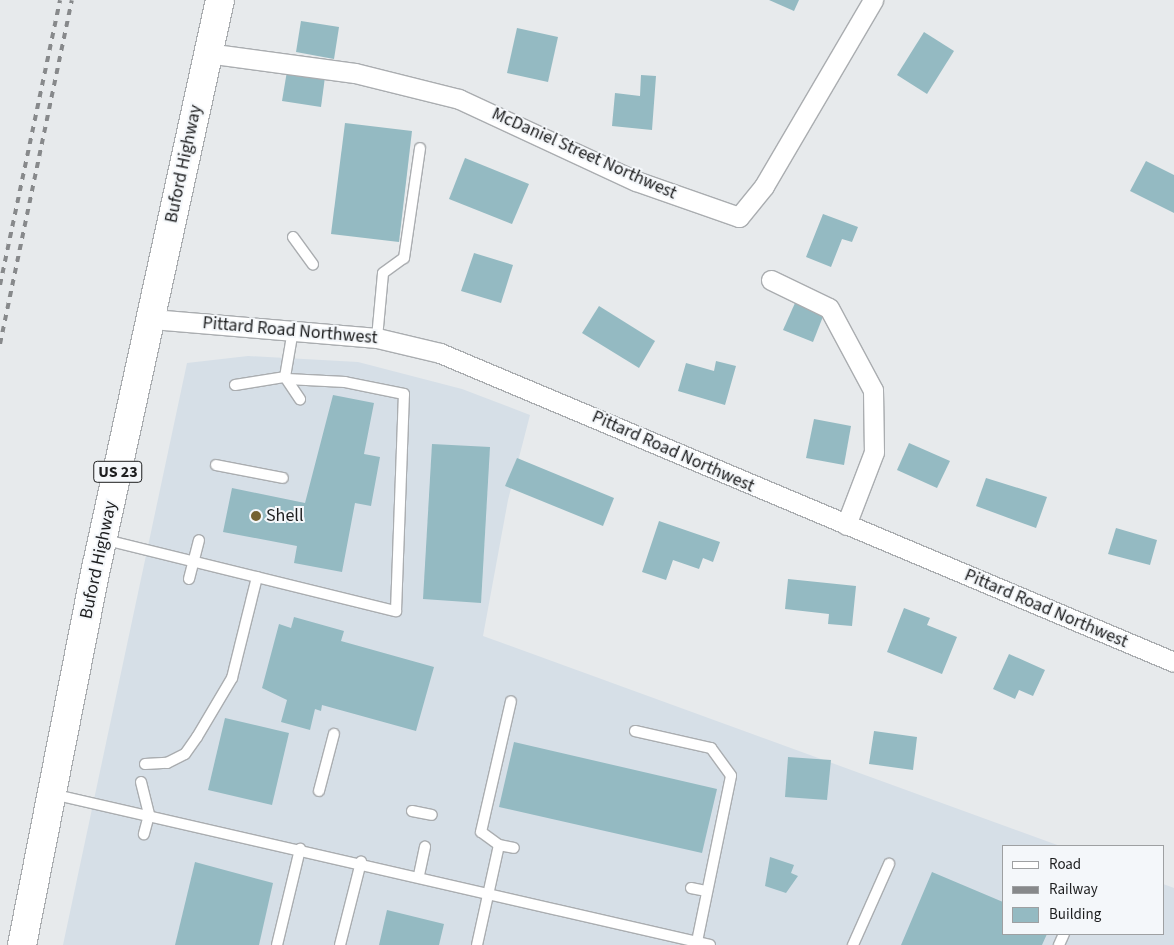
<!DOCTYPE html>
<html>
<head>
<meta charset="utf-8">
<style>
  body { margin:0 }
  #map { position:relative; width:1174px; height:945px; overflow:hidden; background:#e7eaec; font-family:"Source Sans 3",sans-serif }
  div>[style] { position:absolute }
  .built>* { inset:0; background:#d6dfe7 }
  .building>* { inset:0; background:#94bac2 }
  .roads { filter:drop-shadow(1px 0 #aaadb0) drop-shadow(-1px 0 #aaadb0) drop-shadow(0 1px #aaadb0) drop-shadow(0 -1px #aaadb0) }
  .service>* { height:10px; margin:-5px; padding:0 5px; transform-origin:5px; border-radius:5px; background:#fff }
  .minor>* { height:19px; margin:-9.5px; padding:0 9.5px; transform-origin:9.5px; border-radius:9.5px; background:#fff }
  .primary>* { height:28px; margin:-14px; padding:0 14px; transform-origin:14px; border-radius:14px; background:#fff }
  .rail>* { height:4px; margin-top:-2px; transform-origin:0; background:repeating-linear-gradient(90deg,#87898b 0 6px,transparent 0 12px) }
  .dots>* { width:14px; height:14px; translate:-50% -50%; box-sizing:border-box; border:2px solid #f4f7fa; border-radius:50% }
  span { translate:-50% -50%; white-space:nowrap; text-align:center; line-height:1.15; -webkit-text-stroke:4px #f4f7fa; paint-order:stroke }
  .shield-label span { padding:1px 4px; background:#f4f7fa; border:1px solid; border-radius:4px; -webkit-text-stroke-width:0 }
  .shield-label { font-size:16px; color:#1d1e1f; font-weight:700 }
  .street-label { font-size:18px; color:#1d1e1f }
  .poi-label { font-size:18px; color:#1d1e1f }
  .left { translate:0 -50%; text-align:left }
  .legend { position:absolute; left:1002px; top:845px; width:162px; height:90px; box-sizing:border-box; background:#f4f7fa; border:1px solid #9ea0a2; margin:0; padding:6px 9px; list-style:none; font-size:15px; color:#1d1e1f }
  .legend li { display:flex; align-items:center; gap:10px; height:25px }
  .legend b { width:25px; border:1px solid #9ea0a2 }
</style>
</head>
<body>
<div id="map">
  <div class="built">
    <div style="clip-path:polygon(248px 356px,358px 362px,462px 389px,530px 415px,508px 500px,483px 636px,1060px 846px,1003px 846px,1003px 934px,1163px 934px,1163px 884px,1174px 888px,1174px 945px,63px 945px,187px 363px)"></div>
  </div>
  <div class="building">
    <div style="clip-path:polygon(769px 0,799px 0,794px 11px)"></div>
    <div style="clip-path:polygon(301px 21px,339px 27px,334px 59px,296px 52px)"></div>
    <div style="clip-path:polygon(517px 28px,558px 37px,548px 82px,507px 73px)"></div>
    <div style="clip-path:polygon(924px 32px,954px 51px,927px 94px,897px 75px)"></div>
    <div style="clip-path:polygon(287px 71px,325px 77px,321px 107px,282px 101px)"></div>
    <div style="clip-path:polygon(641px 75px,656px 76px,652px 130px,612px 126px,615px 93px,640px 96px)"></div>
    <div style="clip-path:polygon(345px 123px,412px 131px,399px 242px,331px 234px)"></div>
    <div style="clip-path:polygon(465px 158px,529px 184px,512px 224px,449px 199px)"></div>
    <div style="clip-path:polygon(1146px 161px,1174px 175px,1174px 213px,1130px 191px)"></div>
    <div style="clip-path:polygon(823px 214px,858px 227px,852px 242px,842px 239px,831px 267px,806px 257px)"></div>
    <div style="clip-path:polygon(474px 253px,513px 265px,501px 303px,461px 291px)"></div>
    <div style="clip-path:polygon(795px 303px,824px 314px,813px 342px,783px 330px)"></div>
    <div style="clip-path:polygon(599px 306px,655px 341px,639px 368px,582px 333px)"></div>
    <div style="clip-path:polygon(716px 361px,736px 366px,725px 405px,678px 391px,686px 363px,714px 371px)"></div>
    <div style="clip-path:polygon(333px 395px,374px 403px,364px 454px,380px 457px,371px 506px,355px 503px,342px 572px,294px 563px,297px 546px,223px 532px,232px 488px,305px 503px)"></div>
    <div style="clip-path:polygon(814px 419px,851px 426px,844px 465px,806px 458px)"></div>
    <div style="clip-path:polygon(909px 443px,950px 461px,937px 488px,897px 470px)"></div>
    <div style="clip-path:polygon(432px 444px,490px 447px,481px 603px,423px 599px)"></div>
    <div style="clip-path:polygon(517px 458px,614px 498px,603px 526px,505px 486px)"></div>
    <div style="clip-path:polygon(986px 478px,1047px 497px,1036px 528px,976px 506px)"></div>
    <div style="clip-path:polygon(659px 521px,720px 542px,713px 562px,703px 558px,699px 569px,673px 560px,666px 580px,642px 572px)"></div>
    <div style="clip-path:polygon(1116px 528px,1157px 540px,1150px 565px,1108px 554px)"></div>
    <div style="clip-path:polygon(788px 579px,856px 586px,852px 626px,828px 624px,829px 614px,785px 609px)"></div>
    <div style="clip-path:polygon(904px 608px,930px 618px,927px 625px,957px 637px,942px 674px,887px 652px)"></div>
    <div style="clip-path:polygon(294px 617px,344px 631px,341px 641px,434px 667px,416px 731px,322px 705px,321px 711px,315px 709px,310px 730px,281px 722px,287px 700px,262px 688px,279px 624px,291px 628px)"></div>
    <div style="clip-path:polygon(1009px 654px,1045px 670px,1033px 696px,1019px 690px,1015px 699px,993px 689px)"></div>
    <div style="clip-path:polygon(225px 718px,289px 733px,272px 805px,208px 790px)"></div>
    <div style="clip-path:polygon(874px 731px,917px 737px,913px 770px,869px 764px)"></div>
    <div style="clip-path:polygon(514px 742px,717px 789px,702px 853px,499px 807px)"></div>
    <div style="clip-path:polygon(788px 757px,831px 760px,827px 800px,785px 797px)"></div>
    <div style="clip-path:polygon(770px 857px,794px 865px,791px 873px,798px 876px,786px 893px,765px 886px)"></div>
    <div style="clip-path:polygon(195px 862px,273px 883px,259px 945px,175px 945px)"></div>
    <div style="clip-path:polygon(932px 872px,1003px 902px,1003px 934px,1047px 934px,1042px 945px,901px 945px)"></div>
    <div style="clip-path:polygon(387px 910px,444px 924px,439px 945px,379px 945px)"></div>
  </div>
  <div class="roads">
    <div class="service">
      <div style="left:293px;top:237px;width:34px;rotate:54deg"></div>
      <div style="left:377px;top:338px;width:65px;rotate:-84.7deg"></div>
      <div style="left:383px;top:273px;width:26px;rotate:-36deg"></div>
      <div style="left:404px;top:258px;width:111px;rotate:-81.7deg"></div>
      <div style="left:285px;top:377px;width:27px;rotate:56deg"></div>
      <div style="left:235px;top:385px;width:51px;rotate:-9.1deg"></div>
      <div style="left:285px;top:377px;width:48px;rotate:-80.3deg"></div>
      <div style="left:216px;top:465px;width:68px;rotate:11deg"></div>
      <div style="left:102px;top:539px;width:303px;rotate:13.8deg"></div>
      <div style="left:396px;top:611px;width:217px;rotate:-87.9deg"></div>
      <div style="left:404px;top:394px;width:60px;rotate:-168.5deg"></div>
      <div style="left:345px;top:382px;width:58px;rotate:-177deg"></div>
      <div style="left:189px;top:579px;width:40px;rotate:-75.6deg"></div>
      <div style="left:635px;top:731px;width:78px;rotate:12.6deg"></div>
      <div style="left:711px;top:748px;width:34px;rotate:54deg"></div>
      <div style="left:731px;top:776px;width:169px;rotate:101.6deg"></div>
      <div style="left:145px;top:764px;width:22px;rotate:-3deg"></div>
      <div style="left:167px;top:763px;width:20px;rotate:-27deg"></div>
      <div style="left:185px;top:754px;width:21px;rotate:-55deg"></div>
      <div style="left:197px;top:737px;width:69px;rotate:-59.3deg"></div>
      <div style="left:232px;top:678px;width:104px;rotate:-76.1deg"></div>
      <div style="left:141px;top:782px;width:34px;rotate:76deg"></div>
      <div style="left:149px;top:815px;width:20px;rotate:105deg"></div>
      <div style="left:319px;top:791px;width:59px;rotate:-75.3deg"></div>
      <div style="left:52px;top:794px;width:675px;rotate:12.92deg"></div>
      <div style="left:412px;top:811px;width:20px;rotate:11deg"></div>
      <div style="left:499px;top:845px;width:15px;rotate:11deg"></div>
      <div style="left:419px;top:875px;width:29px;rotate:-78deg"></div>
      <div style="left:691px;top:888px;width:16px;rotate:11deg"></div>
      <div style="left:277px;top:945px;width:99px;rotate:-76.5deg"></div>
      <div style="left:340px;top:945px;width:86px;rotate:-75.8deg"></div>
      <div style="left:477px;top:945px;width:102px;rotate:-77.6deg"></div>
      <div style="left:499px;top:845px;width:22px;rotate:-144deg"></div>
      <div style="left:481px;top:832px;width:134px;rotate:-77.1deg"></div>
      <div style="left:853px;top:945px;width:89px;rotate:-66deg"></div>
      <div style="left:1059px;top:945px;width:12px;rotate:-66deg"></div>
    </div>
    <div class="minor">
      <div style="left:207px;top:53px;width:149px;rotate:7.7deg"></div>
      <div style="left:355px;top:73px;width:107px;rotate:14deg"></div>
      <div style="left:459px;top:99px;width:195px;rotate:24.9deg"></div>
      <div style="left:636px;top:181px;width:109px;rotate:19.3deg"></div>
      <div style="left:739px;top:217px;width:40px;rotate:-51deg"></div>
      <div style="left:764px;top:186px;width:216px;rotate:-59.6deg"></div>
      <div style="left:771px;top:280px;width:64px;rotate:25.8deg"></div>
      <div style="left:829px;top:308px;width:93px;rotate:61.8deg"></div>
      <div style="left:873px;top:390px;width:62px;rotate:89.1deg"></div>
      <div style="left:874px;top:452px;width:78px;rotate:111deg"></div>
      <div style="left:152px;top:319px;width:226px;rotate:4.8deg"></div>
      <div style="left:377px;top:338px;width:65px;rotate:13.4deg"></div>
      <div style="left:440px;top:353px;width:796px;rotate:22.83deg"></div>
    </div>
    <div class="primary">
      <div style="left:22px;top:945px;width:388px;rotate:-78.9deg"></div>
      <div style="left:97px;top:564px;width:577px;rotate:-77.7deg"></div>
    </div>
  </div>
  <div class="rail">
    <div style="left:0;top:285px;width:291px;rotate:-78.1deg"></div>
    <div style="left:0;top:344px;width:351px;rotate:-78.2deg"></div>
  </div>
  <div class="dots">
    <div style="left:256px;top:516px;background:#746231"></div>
  </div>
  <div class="shield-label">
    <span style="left:118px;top:472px">US 23</span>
  </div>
  <div class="street-label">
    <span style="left:584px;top:154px;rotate:24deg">McDaniel Street Northwest</span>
    <span style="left:184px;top:164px;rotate:-78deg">Buford Highway</span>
    <span style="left:290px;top:331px;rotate:5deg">Pittard Road Northwest</span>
    <span style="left:673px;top:452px;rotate:24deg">Pittard Road Northwest</span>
    <span style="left:99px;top:560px;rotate:-78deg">Buford Highway</span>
    <span style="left:1046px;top:609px;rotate:23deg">Pittard Road Northwest</span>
  </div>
  <div class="poi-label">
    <span class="left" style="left:266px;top:516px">Shell</span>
  </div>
  <ul class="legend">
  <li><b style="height:6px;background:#fff"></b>Road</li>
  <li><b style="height:6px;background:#87898b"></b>Railway</li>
  <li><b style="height:14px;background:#94bac2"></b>Building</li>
  </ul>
</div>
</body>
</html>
